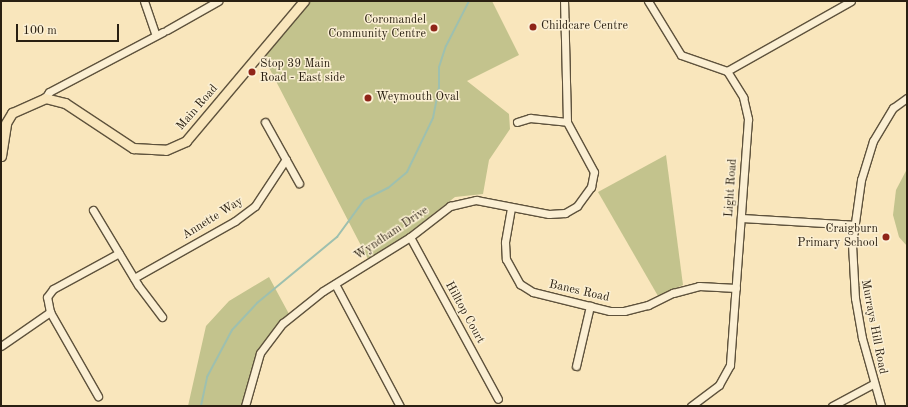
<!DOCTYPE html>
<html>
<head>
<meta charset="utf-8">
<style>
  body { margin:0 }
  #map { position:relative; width:908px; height:407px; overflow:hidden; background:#f9e6bc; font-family:"Old Standard TT",serif }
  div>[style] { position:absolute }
  .green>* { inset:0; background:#c3c38d }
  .stream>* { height:2px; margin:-1px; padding:0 1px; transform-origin:1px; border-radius:1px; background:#9ec0af }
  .roads { filter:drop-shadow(1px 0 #5e523c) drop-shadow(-1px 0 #5e523c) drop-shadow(0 1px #5e523c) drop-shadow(0 -1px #5e523c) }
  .minor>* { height:7px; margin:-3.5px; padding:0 3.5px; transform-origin:3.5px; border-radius:3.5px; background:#fbefd3 }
  .major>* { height:9px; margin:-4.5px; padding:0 4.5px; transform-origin:4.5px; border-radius:4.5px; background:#f9e6bc }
  .dots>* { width:11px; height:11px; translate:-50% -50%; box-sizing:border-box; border:2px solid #fbefd3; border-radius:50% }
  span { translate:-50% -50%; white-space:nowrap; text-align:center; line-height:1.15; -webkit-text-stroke:3px #fbefd3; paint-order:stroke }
  .poi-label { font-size:12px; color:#2a2012 }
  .right { translate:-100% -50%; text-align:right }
  .left { translate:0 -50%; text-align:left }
  .street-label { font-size:12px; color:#2a2012 }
  .frame { position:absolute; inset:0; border:2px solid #2a2012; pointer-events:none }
  .scale { position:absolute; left:16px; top:24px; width:103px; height:18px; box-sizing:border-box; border:2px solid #2a2012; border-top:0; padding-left:5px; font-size:12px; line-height:14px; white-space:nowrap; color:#2a2012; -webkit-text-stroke:3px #fbefd3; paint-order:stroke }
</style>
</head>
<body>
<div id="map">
  <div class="green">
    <div style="clip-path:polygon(311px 1px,492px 1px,519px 55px,467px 81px,509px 114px,510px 129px,489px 160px,483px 194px,455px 197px,370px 263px,264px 58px)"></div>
    <div style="clip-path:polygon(666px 155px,683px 285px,658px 296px,598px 192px)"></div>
    <div style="clip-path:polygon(907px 169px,907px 246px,899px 237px,893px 215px,896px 190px)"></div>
    <div style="clip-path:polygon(269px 277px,289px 314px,257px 352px,242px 406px,188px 406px,206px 326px,229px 301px)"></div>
  </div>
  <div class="stream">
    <div style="left:201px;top:406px;width:30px;rotate:-78deg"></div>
    <div style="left:207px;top:377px;width:53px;rotate:-62deg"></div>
    <div style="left:232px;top:330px;width:37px;rotate:-47deg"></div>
    <div style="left:257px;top:303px;width:104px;rotate:-39.5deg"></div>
    <div style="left:337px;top:237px;width:46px;rotate:-53.9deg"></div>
    <div style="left:364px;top:200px;width:27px;rotate:-27deg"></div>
    <div style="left:388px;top:188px;width:25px;rotate:-40deg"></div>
    <div style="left:407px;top:172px;width:60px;rotate:-64.3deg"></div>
    <div style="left:433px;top:118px;width:31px;rotate:-79deg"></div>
    <div style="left:439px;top:88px;width:21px;rotate:-90deg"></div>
    <div style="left:439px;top:67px;width:22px;rotate:-72deg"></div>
    <div style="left:446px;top:46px;width:51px;rotate:-62.9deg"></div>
  </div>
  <div class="roads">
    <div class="minor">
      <div style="left:144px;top:1px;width:36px;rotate:71deg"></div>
      <div style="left:648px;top:1px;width:63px;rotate:58.6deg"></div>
      <div style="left:681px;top:55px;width:49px;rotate:19.2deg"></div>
      <div style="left:727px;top:71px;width:31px;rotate:58deg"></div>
      <div style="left:743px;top:97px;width:23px;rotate:77deg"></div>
      <div style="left:748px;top:119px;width:247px;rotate:94.2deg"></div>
      <div style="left:730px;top:365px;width:23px;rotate:119deg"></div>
      <div style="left:719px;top:385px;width:35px;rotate:143deg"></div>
      <div style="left:167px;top:30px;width:59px;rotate:-29.6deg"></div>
      <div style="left:727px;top:71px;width:142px;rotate:-29.4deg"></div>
      <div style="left:45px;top:98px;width:7px;rotate:-56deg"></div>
      <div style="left:49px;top:92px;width:129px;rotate:-27.8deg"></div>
      <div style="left:265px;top:122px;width:70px;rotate:60.9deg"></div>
      <div style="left:517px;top:122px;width:14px;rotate:-17deg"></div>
      <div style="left:530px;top:118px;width:37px;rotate:6deg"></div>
      <div style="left:511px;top:208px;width:35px;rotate:100deg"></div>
      <div style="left:505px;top:242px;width:17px;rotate:87deg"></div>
      <div style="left:506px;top:259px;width:29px;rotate:61deg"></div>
      <div style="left:520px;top:284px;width:15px;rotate:32deg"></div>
      <div style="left:533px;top:292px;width:79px;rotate:13.9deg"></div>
      <div style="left:610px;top:311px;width:14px"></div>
      <div style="left:624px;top:311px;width:25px;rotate:-14deg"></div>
      <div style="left:648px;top:305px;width:28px;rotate:-26deg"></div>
      <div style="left:673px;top:293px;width:27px;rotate:-15deg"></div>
      <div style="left:699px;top:286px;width:37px;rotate:3deg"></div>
      <div style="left:93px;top:210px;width:87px;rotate:59deg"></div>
      <div style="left:138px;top:285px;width:40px;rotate:53deg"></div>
      <div style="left:741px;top:218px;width:113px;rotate:3.5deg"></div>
      <div style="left:410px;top:237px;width:184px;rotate:61.5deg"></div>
      <div style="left:134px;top:278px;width:116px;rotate:-29.4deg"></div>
      <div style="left:235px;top:221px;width:25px;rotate:-37deg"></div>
      <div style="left:255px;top:206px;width:56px;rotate:-56.6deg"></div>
      <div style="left:335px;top:284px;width:138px;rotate:62deg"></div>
      <div style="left:50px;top:312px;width:15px;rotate:-101deg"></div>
      <div style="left:47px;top:297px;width:10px;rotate:-53deg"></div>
      <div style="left:53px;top:289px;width:75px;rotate:-28.6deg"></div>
      <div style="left:1px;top:346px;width:60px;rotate:-34.8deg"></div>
      <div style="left:50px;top:312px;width:97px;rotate:60.3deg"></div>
      <div style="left:576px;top:366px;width:62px;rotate:-76.9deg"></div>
      <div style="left:245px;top:406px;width:55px;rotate:-74.2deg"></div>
      <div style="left:260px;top:353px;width:38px;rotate:-53deg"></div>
      <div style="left:283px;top:323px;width:51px;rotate:-38.7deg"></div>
      <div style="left:323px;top:291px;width:102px;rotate:-31.8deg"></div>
      <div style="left:410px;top:237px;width:51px;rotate:-37.8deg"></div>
      <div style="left:450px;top:206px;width:27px;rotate:-13deg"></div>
      <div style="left:476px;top:200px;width:74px;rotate:10.9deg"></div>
      <div style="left:549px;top:214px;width:16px;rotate:-4deg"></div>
      <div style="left:565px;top:213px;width:14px;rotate:-30deg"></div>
      <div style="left:577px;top:206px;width:24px;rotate:-54deg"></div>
      <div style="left:591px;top:187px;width:15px;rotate:-79deg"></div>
      <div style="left:594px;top:172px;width:57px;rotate:-118.4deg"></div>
      <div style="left:567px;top:122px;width:121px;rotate:-91.4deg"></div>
      <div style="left:832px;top:406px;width:47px;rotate:-28.2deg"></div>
      <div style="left:881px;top:406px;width:71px;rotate:-105.6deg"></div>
      <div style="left:862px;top:338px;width:41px;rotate:-99.9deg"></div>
      <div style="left:855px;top:298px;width:54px;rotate:-93.2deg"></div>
      <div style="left:852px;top:244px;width:65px;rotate:-82deg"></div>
      <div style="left:861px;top:180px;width:41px;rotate:-72.9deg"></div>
      <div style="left:873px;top:141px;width:39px;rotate:-59deg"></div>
      <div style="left:893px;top:108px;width:17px;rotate:-36deg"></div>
    </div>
    <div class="major">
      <div style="left:1px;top:156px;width:33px;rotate:-81deg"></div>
      <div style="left:6px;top:123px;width:12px;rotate:-59deg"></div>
      <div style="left:12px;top:113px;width:36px;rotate:-24deg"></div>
      <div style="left:45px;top:98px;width:21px;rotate:14deg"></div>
      <div style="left:65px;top:103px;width:82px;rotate:33.5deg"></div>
      <div style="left:133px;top:148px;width:33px;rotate:3deg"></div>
      <div style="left:166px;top:150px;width:22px;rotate:-24deg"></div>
      <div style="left:186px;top:141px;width:183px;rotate:-49.9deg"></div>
    </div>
  </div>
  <div class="dots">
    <div style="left:533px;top:27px;background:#8f2418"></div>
    <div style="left:434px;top:28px;background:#8f2418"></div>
    <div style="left:252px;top:72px;background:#8f2418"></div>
    <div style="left:368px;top:98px;background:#8f2418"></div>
    <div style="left:886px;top:237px;background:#8f2418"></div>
  </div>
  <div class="poi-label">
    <span class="right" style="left:426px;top:28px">Coromandel<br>Community Centre</span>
    <span class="left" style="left:541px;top:27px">Childcare Centre</span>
    <span class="left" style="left:260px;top:72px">Stop 39 Main<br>Road - East side</span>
    <span class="left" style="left:376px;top:98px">Weymouth Oval</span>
    <span class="right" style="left:878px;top:237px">Craigburn<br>Primary School</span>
  </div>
  <div class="street-label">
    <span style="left:198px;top:108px;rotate:-49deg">Main Road</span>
    <span style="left:732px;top:188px;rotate:-86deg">Light Road</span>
    <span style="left:213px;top:219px;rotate:-32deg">Annette Way</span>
    <span style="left:392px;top:234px;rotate:-34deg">Wyndham Drive</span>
    <span style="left:579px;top:292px;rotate:13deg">Banes Road</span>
    <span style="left:464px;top:313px;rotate:61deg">Hilltop Court</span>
    <span style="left:873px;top:327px;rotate:79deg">Murrays Hill Road</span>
  </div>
  <div class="frame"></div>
  <div class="scale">100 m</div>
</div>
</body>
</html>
